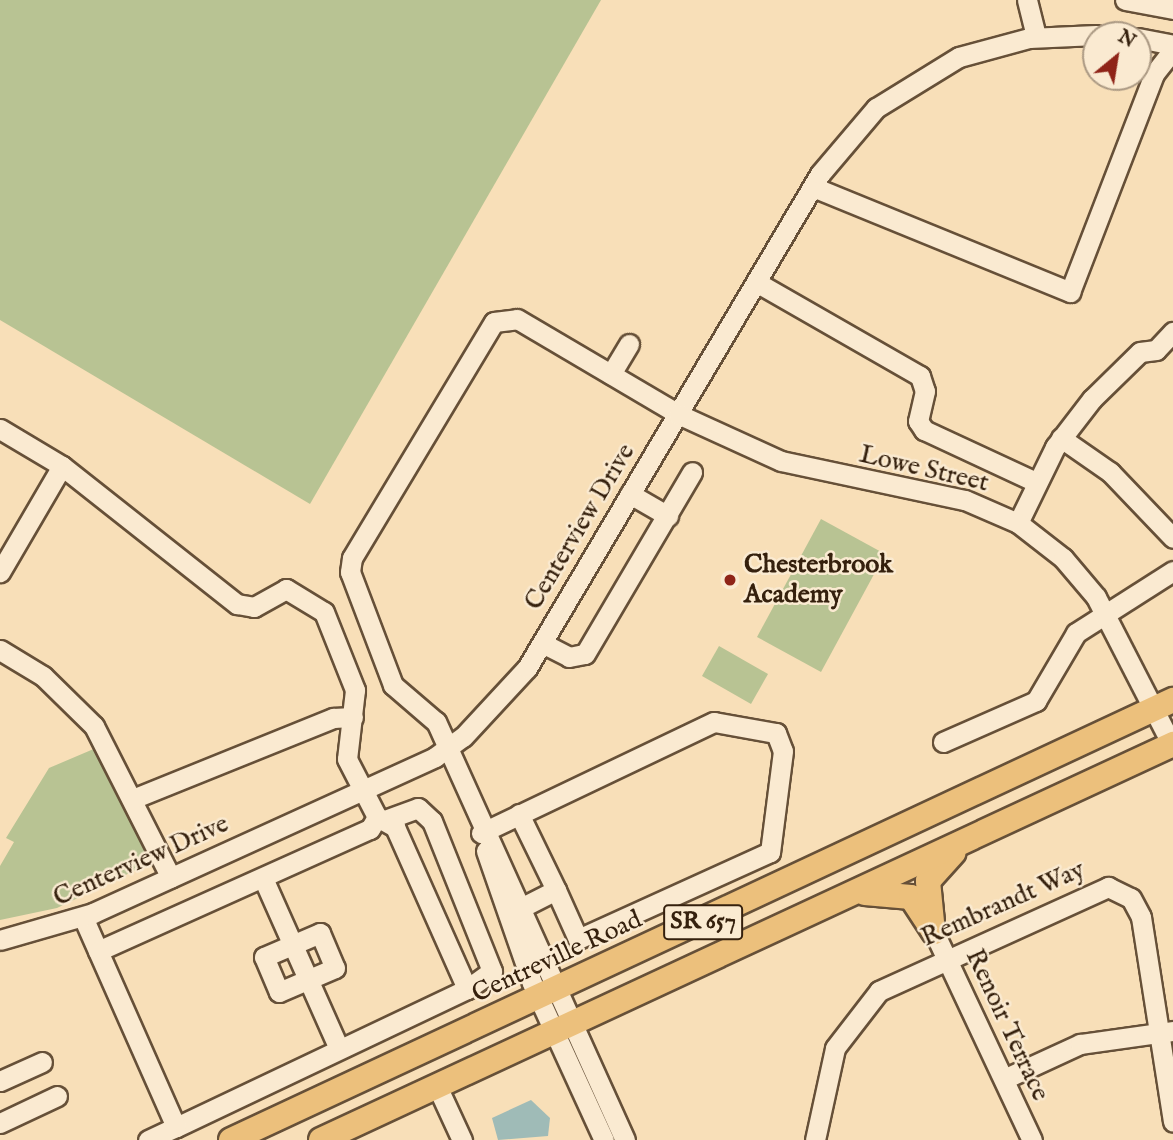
<!DOCTYPE html>
<html>
<head>
<meta charset="utf-8">
<style>
  body { margin:0 }
  #map { position:relative; width:1173px; height:1140px; overflow:hidden; background:#f8dfb8; font-family:"IM FELL English",serif }
  div>[style] { position:absolute }
  .green>* { inset:0; background:#b8c393 }
  .water>* { inset:0; background:#9fbbb7 }
  .roads { filter:drop-shadow(2px 0 #665038) drop-shadow(-2px 0 #665038) drop-shadow(0 2px #665038) drop-shadow(0 -2px #665038) }
  .minor>* { height:19px; margin:-9.5px; padding:0 9.5px; transform-origin:9.5px; border-radius:9.5px; background:#faead1 }
  .major>* { height:24px; margin:-12px; padding:0 12px; transform-origin:12px; border-radius:12px; background:#ecc07c }
  .dots>* { width:19px; height:19px; translate:-50% -50%; box-sizing:border-box; border:4px solid #faead1; border-radius:50% }
  span { translate:-50% -50%; white-space:nowrap; text-align:center; line-height:1.15; -webkit-text-stroke:5px #faead1; paint-order:stroke }
  .shield-label span { padding:2px 5px; background:#faead1; border:2px solid; border-radius:5px; -webkit-text-stroke-width:0 }
  .shield-label { font-size:24px; color:#35200d; font-weight:700 }
  .street-label { font-size:26px; color:#35200d }
  .poi-label { font-size:26px; color:#35200d; font-weight:700 }
  .left { translate:0 -50%; text-align:left }
  .north { position:absolute; left:1082px; top:21px; width:70px; height:70px; box-sizing:border-box; background:#faead1; border:2px solid #ab9983; border-radius:50%; rotate:30deg; font-size:19px; font-weight:700; line-height:28px; text-align:center; color:#35200d }
  .north::after { content:''; display:block; margin:auto; width:24px; height:32px; background:#8f2418; clip-path:polygon(50% 0,100% 100%,50% 72%,0 100%) }
</style>
</head>
<body>
<div id="map">
  <div class="green">
    <div style="clip-path:polygon(0 0,601px 0,310px 504px,0 320px)"></div>
    <div style="clip-path:polygon(821px 519px,885px 554px,821px 672px,757px 637px)"></div>
    <div style="clip-path:polygon(719px 646px,768px 674px,751px 704px,702px 676px)"></div>
    <div style="clip-path:polygon(96px 748px,145px 846px,142px 867px,57px 908px,0 920px,0 866px,14px 842px,6px 838px,49px 768px)"></div>
  </div>
  <div class="water">
    <div style="clip-path:polygon(531px 1100px,550px 1118px,548px 1136px,498px 1140px,492px 1118px)"></div>
  </div>
  <div class="roads">
    <div class="minor">
      <div style="left:1027px;top:0;width:38px;rotate:76deg"></div>
      <div style="left:1125px;top:0;width:49px;rotate:10.6deg"></div>
      <div style="left:1138px;top:38px;width:36px;rotate:11deg"></div>
      <div style="left:813px;top:187px;width:278px;rotate:22.2deg"></div>
      <div style="left:1070px;top:292px;width:234px;rotate:-68.9deg"></div>
      <div style="left:1154px;top:74px;width:31px;rotate:-52deg"></div>
      <div style="left:756px;top:282px;width:189px;rotate:29.8deg"></div>
      <div style="left:920px;top:376px;width:16px;rotate:72deg"></div>
      <div style="left:925px;top:391px;width:31px;rotate:103deg"></div>
      <div style="left:918px;top:421px;width:11px;rotate:56deg"></div>
      <div style="left:924px;top:430px;width:123px;rotate:24.9deg"></div>
      <div style="left:611px;top:374px;width:35px;rotate:-59deg"></div>
      <div style="left:0;top:429px;width:72px;rotate:30.8deg"></div>
      <div style="left:62px;top:466px;width:123px;rotate:120.3deg"></div>
      <div style="left:1061px;top:438px;width:60px;rotate:34.8deg"></div>
      <div style="left:1110px;top:472px;width:91px;rotate:46.3deg"></div>
      <div style="left:62px;top:466px;width:223px;rotate:38.3deg"></div>
      <div style="left:237px;top:604px;width:17px;rotate:10deg"></div>
      <div style="left:254px;top:607px;width:37px;rotate:-29deg"></div>
      <div style="left:286px;top:589px;width:44px;rotate:31.2deg"></div>
      <div style="left:324px;top:612px;width:84px;rotate:68.3deg"></div>
      <div style="left:355px;top:690px;width:69px;rotate:96.6deg"></div>
      <div style="left:347px;top:759px;width:65px;rotate:62.7deg"></div>
      <div style="left:377px;top:817px;width:21px;rotate:29deg"></div>
      <div style="left:395px;top:827px;width:177px;rotate:66deg"></div>
      <div style="left:467px;top:989px;width:322px;rotate:154.6deg"></div>
      <div style="left:176px;top:1127px;width:230px;rotate:-113.9deg"></div>
      <div style="left:630px;top:494px;width:44px;rotate:30.1deg"></div>
      <div style="left:1018px;top:523px;width:85px;rotate:-64deg"></div>
      <div style="left:1055px;top:447px;width:61px;rotate:-52.4deg"></div>
      <div style="left:1092px;top:399px;width:67px;rotate:-44.4deg"></div>
      <div style="left:1140px;top:352px;width:16px;rotate:-7deg"></div>
      <div style="left:1156px;top:350px;width:25px;rotate:-47deg"></div>
      <div style="left:542px;top:643px;width:30px;rotate:27deg"></div>
      <div style="left:569px;top:657px;width:16px;rotate:-11deg"></div>
      <div style="left:585px;top:654px;width:211px;rotate:-59.5deg"></div>
      <div style="left:0;top:650px;width:50px;rotate:31.2deg"></div>
      <div style="left:43px;top:676px;width:71px;rotate:44.4deg"></div>
      <div style="left:94px;top:726px;width:170px;rotate:63.1deg"></div>
      <div style="left:943px;top:742px;width:102px;rotate:-23.8deg"></div>
      <div style="left:1036px;top:701px;width:79px;rotate:-59.5deg"></div>
      <div style="left:1076px;top:633px;width:115px;rotate:-32.6deg"></div>
      <div style="left:135px;top:798px;width:214px;rotate:-22deg"></div>
      <div style="left:333px;top:718px;width:20px;rotate:-3deg"></div>
      <div style="left:519px;top:814px;width:85px;rotate:64deg"></div>
      <div style="left:556px;top:890px;width:37px;rotate:153deg"></div>
      <div style="left:385px;top:820px;width:35px;rotate:-20deg"></div>
      <div style="left:418px;top:808px;width:19px;rotate:43deg"></div>
      <div style="left:432px;top:821px;width:162px;rotate:68.2deg"></div>
      <div style="left:492px;top:971px;width:31px;rotate:144deg"></div>
      <div style="left:481px;top:833px;width:258px;rotate:-25.5deg"></div>
      <div style="left:714px;top:722px;width:63px;rotate:10.1deg"></div>
      <div style="left:776px;top:733px;width:19px;rotate:69deg"></div>
      <div style="left:783px;top:751px;width:102px;rotate:97.3deg"></div>
      <div style="left:770px;top:852px;width:211px;rotate:155.6deg"></div>
      <div style="left:578px;top:939px;width:54px;rotate:-114.2deg"></div>
      <div style="left:486px;top:851px;width:140px;rotate:70.8deg"></div>
      <div style="left:532px;top:983px;width:173px;rotate:65.4deg"></div>
      <div style="left:263px;top:878px;width:187px;rotate:66deg"></div>
      <div style="left:934px;top:932px;width:230px;rotate:64.8deg"></div>
      <div style="left:320px;top:933px;width:38px;rotate:67deg"></div>
      <div style="left:335px;top:968px;width:61px;rotate:156.8deg"></div>
      <div style="left:279px;top:992px;width:38px;rotate:-113deg"></div>
      <div style="left:264px;top:957px;width:61px;rotate:-23.2deg"></div>
      <div style="left:0;top:940px;width:97px;rotate:-16.2deg"></div>
      <div style="left:93px;top:913px;width:376px;rotate:-24.5deg"></div>
      <div style="left:435px;top:757px;width:34px;rotate:-36deg"></div>
      <div style="left:463px;top:737px;width:94px;rotate:-47.2deg"></div>
      <div style="left:527px;top:668px;width:574px;rotate:-59.33deg"></div>
      <div style="left:820px;top:174px;width:87px;rotate:-49.7deg"></div>
      <div style="left:876px;top:108px;width:97px;rotate:-31.6deg"></div>
      <div style="left:959px;top:57px;width:73px;rotate:-15.2deg"></div>
      <div style="left:1029px;top:38px;width:67px;rotate:-2.6deg"></div>
      <div style="left:98px;top:951px;width:298px;rotate:-24.2deg"></div>
      <div style="left:370px;top:829px;width:14px;rotate:-60deg"></div>
      <div style="left:1004px;top:1079px;width:84px;rotate:-24.7deg"></div>
      <div style="left:1080px;top:1044px;width:94px;rotate:-8deg"></div>
      <div style="left:0;top:1081px;width:46px;rotate:-24.3deg"></div>
      <div style="left:437px;top:1086px;width:60px;rotate:65.2deg"></div>
      <div style="left:0;top:1123px;width:63px;rotate:-25.3deg"></div>
      <div style="left:148px;top:1140px;width:31px;rotate:-25deg"></div>
      <div style="left:625px;top:1140px;width:459px;rotate:-114.3deg"></div>
      <div style="left:436px;top:722px;width:57px;rotate:-139.3deg"></div>
      <div style="left:393px;top:685px;width:121px;rotate:-110.8deg"></div>
      <div style="left:350px;top:572px;width:14px;rotate:-82deg"></div>
      <div style="left:352px;top:558px;width:275px;rotate:-59deg"></div>
      <div style="left:494px;top:322px;width:23px;rotate:-7deg"></div>
      <div style="left:517px;top:319px;width:187px;rotate:30.5deg"></div>
      <div style="left:678px;top:414px;width:113px;rotate:24.5deg"></div>
      <div style="left:781px;top:461px;width:188px;rotate:12deg"></div>
      <div style="left:965px;top:500px;width:58px;rotate:23.5deg"></div>
      <div style="left:1018px;top:523px;width:57px;rotate:37.9deg"></div>
      <div style="left:1063px;top:558px;width:51px;rotate:49.8deg"></div>
      <div style="left:1096px;top:597px;width:169px;rotate:62.8deg"></div>
      <div style="left:815px;top:1140px;width:94px;rotate:-77.7deg"></div>
      <div style="left:835px;top:1048px;width:72px;rotate:-52.3deg"></div>
      <div style="left:879px;top:991px;width:252px;rotate:-24.4deg"></div>
      <div style="left:1108px;top:887px;width:25px;rotate:26deg"></div>
      <div style="left:1131px;top:898px;width:21px;rotate:62deg"></div>
      <div style="left:1141px;top:917px;width:207px;rotate:81.1deg"></div>
    </div>
    <div class="major">
      <div style="left:865px;top:893px;width:46px;rotate:5deg"></div>
      <div style="left:911px;top:897px;width:42px;rotate:56.7deg"></div>
      <div style="left:932px;top:922px;width:41px;rotate:-95.6deg"></div>
      <div style="left:928px;top:881px;width:38px;rotate:-48deg"></div>
      <div style="left:231px;top:1140px;width:1040px;rotate:-25.04deg"></div>
      <div style="left:321px;top:1140px;width:940px;rotate:-24.93deg"></div>
    </div>
  </div>
  <div class="dots">
    <div style="left:730px;top:580px;background:#8f2418"></div>
  </div>
  <div class="shield-label">
    <span style="left:703px;top:922px">SR 657</span>
  </div>
  <div class="street-label">
    <span style="left:924px;top:469px;rotate:13deg">Lowe Street</span>
    <span style="left:580px;top:527px;rotate:-59deg">Centerview Drive</span>
    <span style="left:141px;top:861px;rotate:-24deg">Centerview Drive</span>
    <span style="left:1003px;top:904px;rotate:-24deg">Rembrandt Way</span>
    <span style="left:557px;top:957px;rotate:-25deg">Centreville Road</span>
    <span style="left:1007px;top:1025px;rotate:65deg">Renoir Terrace</span>
  </div>
  <div class="poi-label">
    <span class="left" style="left:744px;top:580px">Chesterbrook<br>Academy</span>
  </div>
  <div class="north">N</div>
</div>
</body>
</html>
